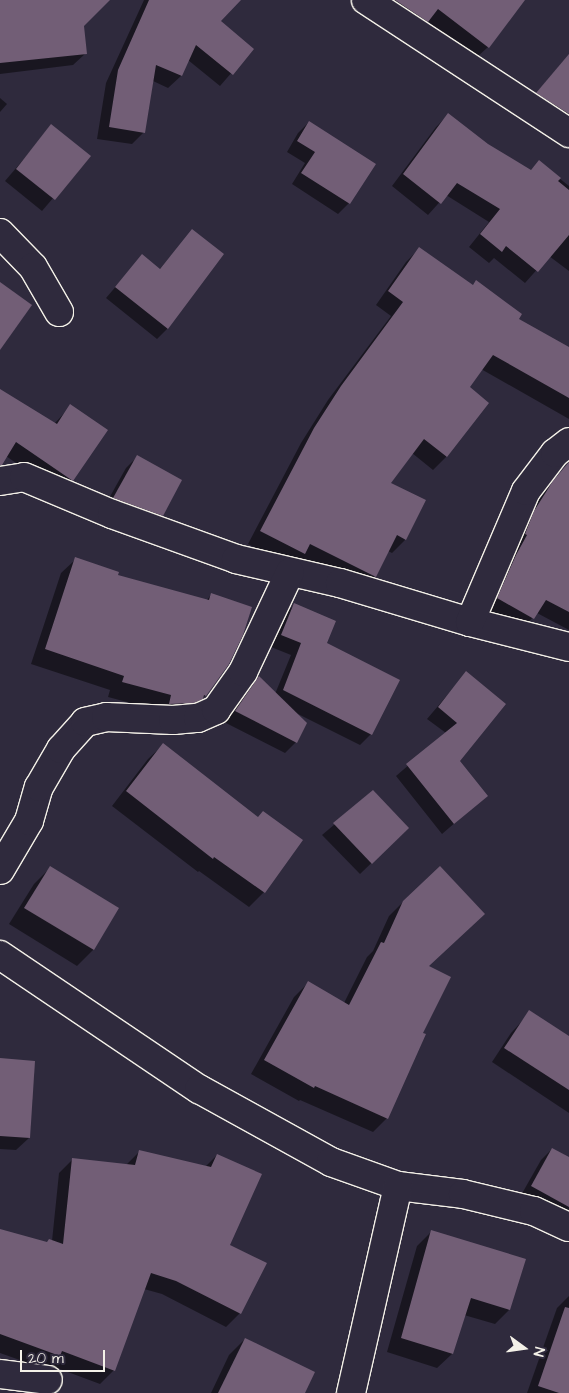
<!DOCTYPE html>
<html>
<head>
<meta charset="utf-8">
<style>
  body { margin:0 }
  #map { position:relative; width:569px; height:1393px; overflow:hidden; background:#2f2a3d; font-family:"Architects Daughter",sans-serif }
  div>[style] { position:absolute }
  .shadow>* { inset:0; background:#0007 }
  .building>* { inset:0; background:#725e76 }
  .roads { filter:drop-shadow(1px 0 #f4f1e8) drop-shadow(-1px 0 #f4f1e8) drop-shadow(0 1px #f4f1e8) drop-shadow(0 -1px #f4f1e8) }
  .minor>* { height:28px; margin:-14px; padding:0 14px; transform-origin:14px; border-radius:14px; background:#2f2a3d }
  span { translate:-50% -50%; white-space:nowrap; text-align:center; line-height:1.15; -webkit-text-stroke:4px #2f2a3d; paint-order:stroke }
  .north { position:absolute; left:499px; top:1323px; width:50px; height:50px; -webkit-text-stroke:4px #2f2a3d; paint-order:stroke; rotate:104deg; font-size:14px; font-weight:700; line-height:20px; text-align:center; color:#f4f1e8 }
  .north::after { content:''; display:block; margin:auto; width:18px; height:22px; background:#f4f1e8; clip-path:polygon(50% 0,100% 100%,50% 72%,0 100%) }
  .scale { position:absolute; left:20px; top:1350px; width:85px; height:22px; box-sizing:border-box; border:2px solid #f4f1e8; border-top:0; padding-left:6px; font-size:15px; line-height:18px; white-space:nowrap; color:#f4f1e8; -webkit-text-stroke:4px #2f2a3d; paint-order:stroke }
</style>
</head>
<body>
<div id="map">
  <div class="shadow">
    <div style="clip-path:polygon(0 0,109px 0,82px 26px,86px 53px,73px 65px,0 74px)"></div>
    <div style="clip-path:polygon(144px 0,239px 0,219px 22px,252px 49px,220px 86px,188px 60px,181px 76px,168px 88px,153px 81px,144px 132px,132px 144px,97px 139px,106px 83px)"></div>
    <div style="clip-path:polygon(380px 0,505px 0,488px 47px,476px 58px,427px 21px,416px 32px)"></div>
    <div style="clip-path:polygon(569px 55px,569px 133px,527px 104px)"></div>
    <div style="clip-path:polygon(0 98px,7px 104px,0 112px)"></div>
    <div style="clip-path:polygon(448px 115px,488px 145px,530px 171px,539px 162px,569px 186px,569px 271px,549px 256px,525px 283px,494px 258px,489px 263px,469px 247px,489px 222px,446px 195px,428px 215px,392px 186px,436px 127px)"></div>
    <div style="clip-path:polygon(309px 122px,349px 203px,338px 214px,292px 184px,305px 163px,287px 152px,298px 133px)"></div>
    <div style="clip-path:polygon(52px 126px,89px 156px,42px 211px,5px 181px)"></div>
    <div style="clip-path:polygon(192px 231px,222px 255px,167px 329px,157px 339px,106px 298px,142px 256px,159px 270px)"></div>
    <div style="clip-path:polygon(419px 249px,517px 319px,569px 349px,569px 419px,481px 369px,468px 388px,488px 403px,446px 457px,433px 470px,412px 453px,389px 483px,405px 540px,392px 553px,388px 551px,375px 576px,362px 589px,299px 558px,291px 567px,248px 544px,301px 443px,328px 400px,391px 316px,376px 305px,406px 262px)"></div>
    <div style="clip-path:polygon(0 390px,54px 424px,71px 406px,72px 480px,59px 493px,6px 456px,0 462px)"></div>
    <div style="clip-path:polygon(137px 457px,162px 515px,150px 526px,103px 509px,126px 468px)"></div>
    <div style="clip-path:polygon(558px 477px,569px 486px,569px 630px,537px 613px,521px 630px,486px 610px,523px 525px,541px 495px)"></div>
    <div style="clip-path:polygon(76px 559px,117px 576px,206px 601px,211px 595px,205px 696px,191px 710px,157px 710px,108px 697px,110px 690px,31px 664px,61px 573px)"></div>
    <div style="clip-path:polygon(294px 605px,325px 644px,371px 734px,360px 745px,296px 713px,296px 742px,285px 753px,224px 722px,247px 689px,259px 677px,275px 694px,291px 655px,271px 647px,283px 616px)"></div>
    <div style="clip-path:polygon(466px 673px,458px 761px,486px 796px,442px 834px,396px 776px,446px 733px,427px 719px)"></div>
    <div style="clip-path:polygon(163px 745px,257px 818px,301px 841px,264px 892px,249px 907px,199px 871px,198px 872px,112px 806px,148px 759px)"></div>
    <div style="clip-path:polygon(373px 792px,408px 828px,360px 874px,322px 835px)"></div>
    <div style="clip-path:polygon(50px 868px,117px 909px,93px 950px,77px 966px,9px 924px,34px 884px)"></div>
    <div style="clip-path:polygon(404px 901px,428px 967px,421px 1034px,387px 1118px,373px 1132px,300px 1100px,299px 1101px,251px 1074px,294px 997px,308px 983px,344px 1003px,367px 957px,373px 951px,389px 916px)"></div>
    <div style="clip-path:polygon(523px 1020px,569px 1051px,569px 1113px,492px 1062px,511px 1033px)"></div>
    <div style="clip-path:polygon(0 1060px,29px 1138px,16px 1150px,0 1149px)"></div>
    <div style="clip-path:polygon(552px 1149px,569px 1158px,569px 1210px,560px 1219px,520px 1197px,541px 1160px)"></div>
    <div style="clip-path:polygon(139px 1152px,205px 1167px,217px 1155px,240px 1313px,226px 1327px,162px 1294px,144px 1289px,114px 1370px,100px 1384px,49px 1365px,45px 1369px,0 1353px,0 1230px,46px 1243px,52px 1241px,59px 1173px,73px 1159px,126px 1165px)"></div>
    <div style="clip-path:polygon(432px 1231px,509px 1310px,495px 1324px,464px 1315px,452px 1354px,437px 1368px,387px 1352px,417px 1246px)"></div>
    <div style="clip-path:polygon(569px 1296px,569px 1393px,527px 1393px,557px 1308px)"></div>
    <div style="clip-path:polygon(245px 1339px,304px 1393px,211px 1393px,229px 1355px)"></div>
  </div>
  <div class="building">
    <div style="clip-path:polygon(0 0,110px 0,84px 26px,87px 54px,0 63px)"></div>
    <div style="clip-path:polygon(149px 0,241px 0,221px 21px,254px 49px,233px 75px,196px 45px,182px 76px,156px 65px,145px 133px,109px 127px,118px 70px)"></div>
    <div style="clip-path:polygon(395px 0,525px 0,489px 48px,438px 9px,428px 22px)"></div>
    <div style="clip-path:polygon(569px 54px,569px 114px,536px 93px)"></div>
    <div style="clip-path:polygon(448px 113px,488px 144px,531px 170px,539px 160px,561px 178px,558px 181px,569px 190px,569px 235px,538px 272px,506px 246px,502px 252px,480px 234px,500px 209px,457px 183px,441px 204px,403px 174px)"></div>
    <div style="clip-path:polygon(309px 121px,376px 164px,350px 204px,301px 173px,315px 152px,297px 141px)"></div>
    <div style="clip-path:polygon(51px 124px,91px 156px,55px 200px,16px 169px)"></div>
    <div style="clip-path:polygon(192px 229px,224px 254px,168px 329px,115px 287px,142px 254px,160px 269px)"></div>
    <div style="clip-path:polygon(419px 247px,473px 285px,476px 280px,522px 314px,519px 319px,569px 347px,569px 398px,493px 355px,470px 387px,489px 403px,447px 457px,424px 439px,391px 483px,426px 500px,406px 540px,397px 535px,376px 577px,310px 544px,305px 554px,260px 531px,314px 428px,341px 386px,403px 302px,388px 291px)"></div>
    <div style="clip-path:polygon(0 282px,32px 305px,0 350px)"></div>
    <div style="clip-path:polygon(0 389px,57px 424px,70px 404px,108px 430px,73px 481px,16px 442px,2px 465px,0 465px)"></div>
    <div style="clip-path:polygon(137px 455px,182px 480px,163px 516px,113px 498px)"></div>
    <div style="clip-path:polygon(569px 462px,569px 612px,546px 600px,534px 619px,497px 598px,516px 555px,527px 535px,525px 534px,534px 511px,553px 481px)"></div>
    <div style="clip-path:polygon(75px 557px,119px 572px,118px 575px,209px 600px,211px 593px,252px 607px,243px 635px,229px 664px,206px 696px,204px 695px,203px 699px,194px 703px,169px 704px,171px 695px,122px 682px,124px 676px,45px 649px)"></div>
    <div style="clip-path:polygon(294px 603px,336px 621px,327px 643px,400px 680px,372px 735px,283px 690px,301px 643px,281px 635px)"></div>
    <div style="clip-path:polygon(466px 671px,506px 704px,460px 761px,488px 796px,454px 824px,406px 764px,457px 723px,438px 707px)"></div>
    <div style="clip-path:polygon(259px 676px,307px 723px,297px 743px,235px 711px)"></div>
    <div style="clip-path:polygon(163px 743px,258px 817px,263px 811px,303px 840px,265px 893px,214px 857px,213px 859px,126px 791px)"></div>
    <div style="clip-path:polygon(373px 790px,409px 828px,372px 864px,333px 823px)"></div>
    <div style="clip-path:polygon(50px 866px,119px 908px,94px 950px,24px 908px)"></div>
    <div style="clip-path:polygon(440px 866px,485px 914px,429px 966px,451px 977px,423px 1033px,426px 1034px,388px 1119px,315px 1086px,314px 1088px,264px 1060px,308px 981px,349px 1005px,381px 942px,384px 943px,403px 901px)"></div>
    <div style="clip-path:polygon(529px 1010px,569px 1036px,569px 1090px,504px 1048px)"></div>
    <div style="clip-path:polygon(0 1058px,35px 1061px,30px 1138px,0 1136px)"></div>
    <div style="clip-path:polygon(552px 1148px,569px 1157px,569px 1207px,531px 1186px)"></div>
    <div style="clip-path:polygon(139px 1150px,211px 1167px,217px 1154px,262px 1174px,230px 1245px,267px 1263px,241px 1314px,176px 1281px,151px 1273px,115px 1371px,62px 1351px,60px 1356px,0 1334px,0 1229px,47px 1242px,49px 1239px,63px 1244px,72px 1158px,135px 1165px)"></div>
    <div style="clip-path:polygon(431px 1230px,526px 1259px,510px 1310px,471px 1298px,453px 1354px,401px 1338px)"></div>
    <div style="clip-path:polygon(565px 1307px,569px 1308px,569px 1393px,559px 1393px,538px 1386px)"></div>
    <div style="clip-path:polygon(245px 1338px,315px 1372px,305px 1393px,218px 1393px)"></div>
  </div>
  <div class="roads">
    <div class="minor">
      <div style="left:366px;top:0;width:243px;rotate:33.2deg"></div>
      <div style="left:0;top:233px;width:47px;rotate:45.9deg"></div>
      <div style="left:33px;top:267px;width:52px;rotate:60deg"></div>
      <div style="left:0;top:481px;width:24px;rotate:-9deg"></div>
      <div style="left:24px;top:477px;width:95px;rotate:22.8deg"></div>
      <div style="left:112px;top:514px;width:132px;rotate:19.9deg"></div>
      <div style="left:236px;top:559px;width:107px;rotate:13deg"></div>
      <div style="left:340px;top:583px;width:136px;rotate:16.7deg"></div>
      <div style="left:470px;top:622px;width:102px;rotate:14.2deg"></div>
      <div style="left:470px;top:622px;width:142px;rotate:-66.9deg"></div>
      <div style="left:526px;top:491px;width:48px;rotate:-52.7deg"></div>
      <div style="left:555px;top:453px;width:18px;rotate:-38deg"></div>
      <div style="left:0;top:870px;width:57px;rotate:-59.4deg"></div>
      <div style="left:29px;top:821px;width:35px;rotate:-74deg"></div>
      <div style="left:39px;top:787px;width:44px;rotate:-59.9deg"></div>
      <div style="left:61px;top:749px;width:36px;rotate:-48deg"></div>
      <div style="left:85px;top:722px;width:22px;rotate:-13deg"></div>
      <div style="left:106px;top:717px;width:67px;rotate:2.6deg"></div>
      <div style="left:173px;top:720px;width:25px;rotate:-5deg"></div>
      <div style="left:198px;top:718px;width:20px;rotate:-24deg"></div>
      <div style="left:216px;top:710px;width:47px;rotate:-54.6deg"></div>
      <div style="left:243px;top:672px;width:110px;rotate:-64.8deg"></div>
      <div style="left:0;top:955px;width:240px;rotate:34deg"></div>
      <div style="left:199px;top:1089px;width:151px;rotate:28.9deg"></div>
      <div style="left:331px;top:1162px;width:71px;rotate:19.7deg"></div>
      <div style="left:398px;top:1186px;width:65px;rotate:7deg"></div>
      <div style="left:463px;top:1194px;width:73px;rotate:13.5deg"></div>
      <div style="left:534px;top:1211px;width:38px;rotate:25deg"></div>
      <div style="left:0;top:1374px;width:48px;rotate:7.1deg"></div>
      <div style="left:351px;top:1393px;width:212px;rotate:-77.2deg"></div>
    </div>
  </div>
  <div class="north">N</div>
  <div class="scale">20 m</div>
</div>
</body>
</html>
